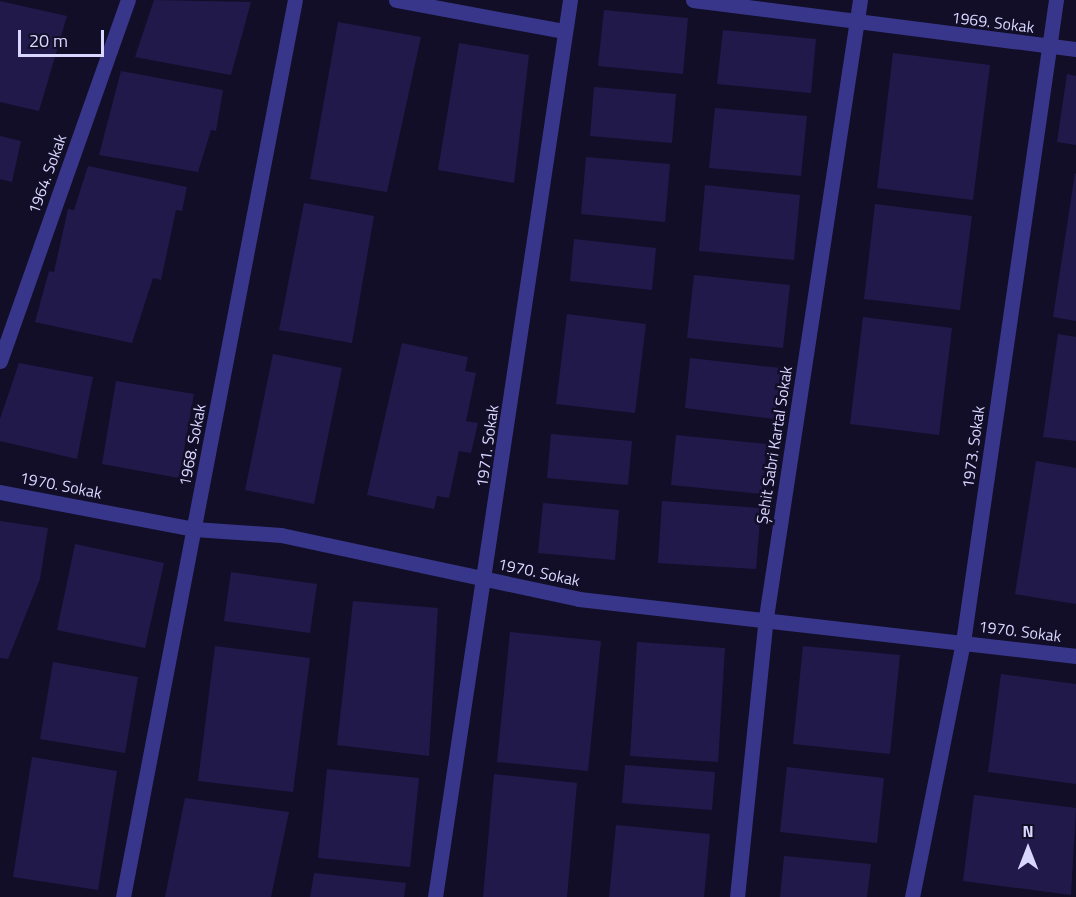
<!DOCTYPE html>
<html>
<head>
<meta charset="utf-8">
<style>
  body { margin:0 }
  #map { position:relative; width:1076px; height:897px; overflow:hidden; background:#120e28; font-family:"Titillium Web",sans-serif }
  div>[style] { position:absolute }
  .building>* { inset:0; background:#22194b }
  .street>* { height:15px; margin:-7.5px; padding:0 7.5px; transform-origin:7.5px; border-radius:7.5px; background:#38368a }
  span { translate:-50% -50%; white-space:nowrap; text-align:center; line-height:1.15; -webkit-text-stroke:5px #120e28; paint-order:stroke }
  .street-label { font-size:16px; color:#d9d6ff }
  .north { position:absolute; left:998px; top:819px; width:60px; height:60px; -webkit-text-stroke:4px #120e28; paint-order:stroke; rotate:0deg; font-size:16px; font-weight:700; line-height:24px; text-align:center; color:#d9d6ff }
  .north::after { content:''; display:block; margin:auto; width:21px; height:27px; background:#d9d6ff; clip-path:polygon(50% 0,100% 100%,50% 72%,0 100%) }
  .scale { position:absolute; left:18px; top:30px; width:86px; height:27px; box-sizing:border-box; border:3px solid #d9d6ff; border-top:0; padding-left:8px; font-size:18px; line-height:21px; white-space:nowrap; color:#d9d6ff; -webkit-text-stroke:4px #120e28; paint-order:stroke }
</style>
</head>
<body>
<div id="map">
  <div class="building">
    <div style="clip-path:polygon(154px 0,251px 2px,231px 75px,135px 57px)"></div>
    <div style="clip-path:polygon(0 1px,67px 16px,39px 111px,0 102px)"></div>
    <div style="clip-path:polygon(604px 10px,688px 18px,683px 74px,598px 66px)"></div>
    <div style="clip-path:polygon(338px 22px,421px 37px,387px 192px,310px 179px)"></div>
    <div style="clip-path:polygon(723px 30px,816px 39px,811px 93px,717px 84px)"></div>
    <div style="clip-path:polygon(459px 43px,529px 55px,514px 183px,438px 170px)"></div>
    <div style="clip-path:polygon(893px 53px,990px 65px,973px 200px,877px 188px)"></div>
    <div style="clip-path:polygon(121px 71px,223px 90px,216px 131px,211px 130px,198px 172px,99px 155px)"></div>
    <div style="clip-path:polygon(1067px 74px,1076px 76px,1076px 145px,1057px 142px)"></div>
    <div style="clip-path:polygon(594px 87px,676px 94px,672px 143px,590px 136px)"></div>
    <div style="clip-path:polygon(715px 108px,807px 116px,801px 176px,709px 168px)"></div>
    <div style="clip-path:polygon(0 136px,21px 141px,12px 182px,0 179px)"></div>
    <div style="clip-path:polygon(586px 157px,670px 164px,665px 222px,581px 214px)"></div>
    <div style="clip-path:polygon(88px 166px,187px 187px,182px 211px,176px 210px,161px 280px,153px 278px,132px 343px,35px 322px,49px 271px,54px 272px,68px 209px,74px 210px)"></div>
    <div style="clip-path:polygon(1075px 173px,1076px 174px,1076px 321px,1053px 317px)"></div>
    <div style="clip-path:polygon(705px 185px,800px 195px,794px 260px,699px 251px)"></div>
    <div style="clip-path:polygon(304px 203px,374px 216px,352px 343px,279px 330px)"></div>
    <div style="clip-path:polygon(875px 204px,972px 216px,960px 310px,864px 299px)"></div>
    <div style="clip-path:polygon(574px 239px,656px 248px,652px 290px,570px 281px)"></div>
    <div style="clip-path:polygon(694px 275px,790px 285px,783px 348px,687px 338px)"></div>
    <div style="clip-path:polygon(567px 314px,646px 324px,635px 413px,556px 404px)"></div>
    <div style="clip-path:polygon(863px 317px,952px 328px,939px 435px,850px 424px)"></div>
    <div style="clip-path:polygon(1058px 334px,1076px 337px,1076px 441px,1043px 437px)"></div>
    <div style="clip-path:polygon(402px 343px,468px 357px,465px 371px,476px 373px,466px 421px,478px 423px,471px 453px,459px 451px,449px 498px,437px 496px,434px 509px,367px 495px)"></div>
    <div style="clip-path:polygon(273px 354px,342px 368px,314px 504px,245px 490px)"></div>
    <div style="clip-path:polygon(690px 358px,781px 368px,775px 419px,685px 408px)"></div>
    <div style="clip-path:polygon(19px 363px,93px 377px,77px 459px,0 441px,0 419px)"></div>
    <div style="clip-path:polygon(116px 381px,194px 394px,179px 478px,102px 464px)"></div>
    <div style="clip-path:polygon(551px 434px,632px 441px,628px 485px,547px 478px)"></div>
    <div style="clip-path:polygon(676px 435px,767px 444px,762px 494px,671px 485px)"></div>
    <div style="clip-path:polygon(1036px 461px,1076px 468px,1076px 604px,1015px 594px)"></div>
    <div style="clip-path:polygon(662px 501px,761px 508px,756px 569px,658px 563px)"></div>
    <div style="clip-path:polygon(543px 503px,619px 510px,615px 560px,538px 553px)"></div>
    <div style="clip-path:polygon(0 521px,48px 528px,40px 579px,8px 659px,0 658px)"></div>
    <div style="clip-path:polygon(75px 544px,164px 563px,145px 648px,57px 630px)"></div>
    <div style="clip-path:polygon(231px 572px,317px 584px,310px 633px,224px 621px)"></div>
    <div style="clip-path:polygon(353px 601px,438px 608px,429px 756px,337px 745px)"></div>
    <div style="clip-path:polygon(510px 632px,601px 641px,588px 771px,497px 762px)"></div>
    <div style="clip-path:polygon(637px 642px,725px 648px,718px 762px,630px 756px)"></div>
    <div style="clip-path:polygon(215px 646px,310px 658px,293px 792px,198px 781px)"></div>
    <div style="clip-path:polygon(803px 646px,900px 655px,890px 754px,793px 744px)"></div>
    <div style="clip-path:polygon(53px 662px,138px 677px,125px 753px,40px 739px)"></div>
    <div style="clip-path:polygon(1001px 674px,1076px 684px,1076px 784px,988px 772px)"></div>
    <div style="clip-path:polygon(32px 757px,117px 771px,98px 890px,13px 877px)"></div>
    <div style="clip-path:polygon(625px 765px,715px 772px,712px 810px,622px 803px)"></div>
    <div style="clip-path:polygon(787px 767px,884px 778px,877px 843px,780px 832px)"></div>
    <div style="clip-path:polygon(327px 769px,419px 778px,410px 867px,318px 858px)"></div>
    <div style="clip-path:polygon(494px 774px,577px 783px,567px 897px,483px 897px)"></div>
    <div style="clip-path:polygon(974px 795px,1076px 808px,1071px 895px,963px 881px)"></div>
    <div style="clip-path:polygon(185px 798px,289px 812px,271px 897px,165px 897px)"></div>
    <div style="clip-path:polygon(616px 825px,710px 834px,704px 897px,609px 897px)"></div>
    <div style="clip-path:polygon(784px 856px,871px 864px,867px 897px,780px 897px)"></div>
    <div style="clip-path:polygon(314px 873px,406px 883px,404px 897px,310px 897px)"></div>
  </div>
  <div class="street">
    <div style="left:396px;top:0;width:170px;rotate:10.5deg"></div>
    <div style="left:693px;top:0;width:386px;rotate:7.3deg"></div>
    <div style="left:0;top:361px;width:383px;rotate:-70.5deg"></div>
    <div style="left:0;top:492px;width:197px;rotate:10.8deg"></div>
    <div style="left:194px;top:529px;width:87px;rotate:3.9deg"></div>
    <div style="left:281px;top:535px;width:305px;rotate:12.1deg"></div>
    <div style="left:579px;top:599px;width:500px;rotate:6.54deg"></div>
    <div style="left:123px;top:897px;width:913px;rotate:-79.15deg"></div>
    <div style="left:435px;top:897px;width:907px;rotate:-81.44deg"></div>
    <div style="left:737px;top:897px;width:281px;rotate:-84.1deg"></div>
    <div style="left:766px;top:617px;width:624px;rotate:-81.34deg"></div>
    <div style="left:912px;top:897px;width:260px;rotate:-78.7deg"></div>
    <div style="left:963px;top:642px;width:649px;rotate:-81.76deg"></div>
  </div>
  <div class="street-label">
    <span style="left:993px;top:22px;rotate:7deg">1969. Sokak</span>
    <span style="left:47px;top:174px;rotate:-70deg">1964. Sokak</span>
    <span style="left:192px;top:445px;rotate:-79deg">1968. Sokak</span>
    <span style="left:774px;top:445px;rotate:-81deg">Şehit Sabri Kartal Sokak</span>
    <span style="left:487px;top:446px;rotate:-82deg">1971. Sokak</span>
    <span style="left:973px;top:447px;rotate:-82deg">1973. Sokak</span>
    <span style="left:61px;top:485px;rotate:11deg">1970. Sokak</span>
    <span style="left:539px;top:572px;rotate:12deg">1970. Sokak</span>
    <span style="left:1020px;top:631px;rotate:7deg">1970. Sokak</span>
  </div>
  <div class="north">N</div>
  <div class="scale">20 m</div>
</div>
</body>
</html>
